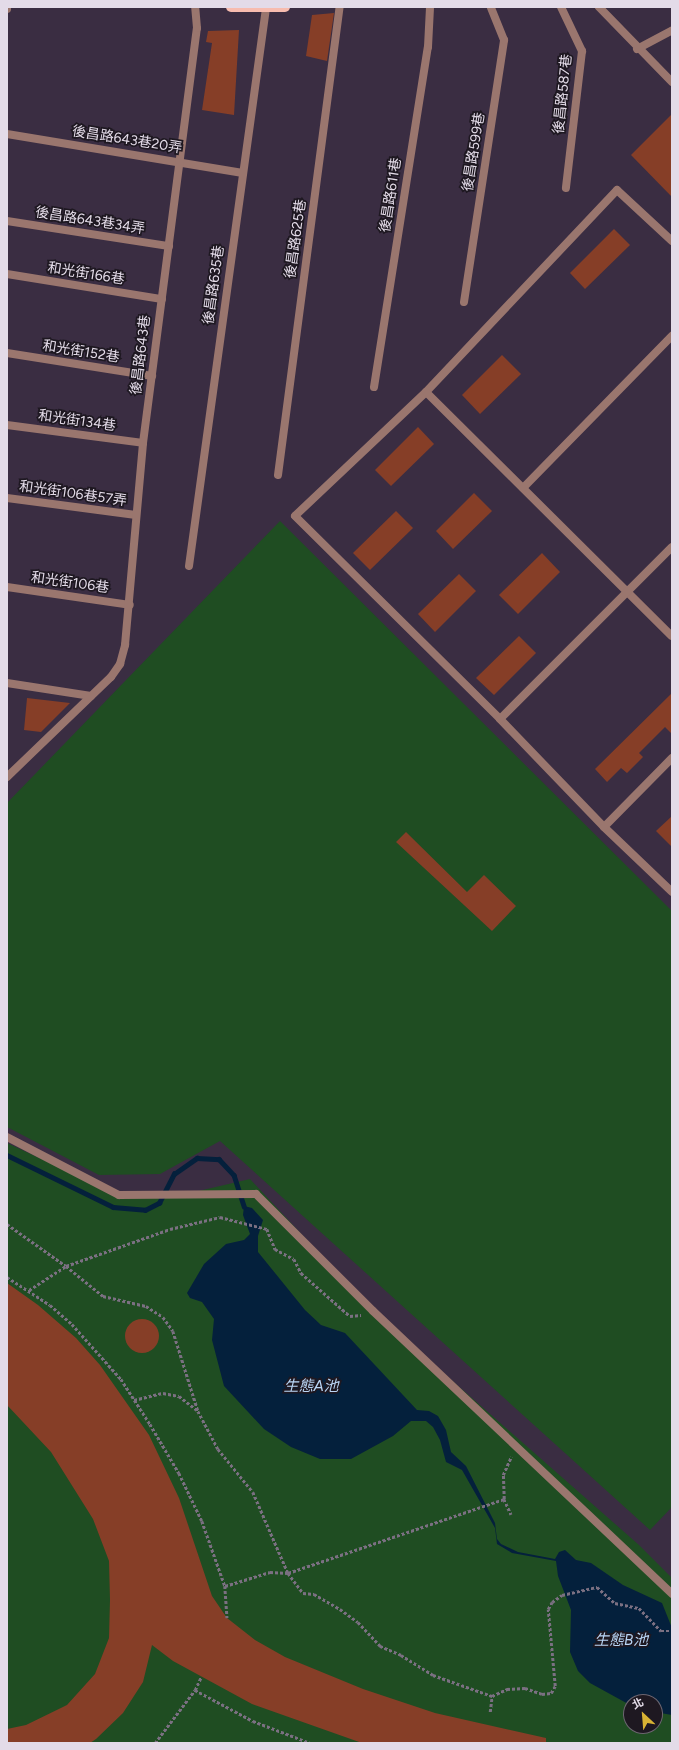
<!DOCTYPE html>
<html>
<head>
<meta charset="utf-8">
<style>
  body { margin:0 }
  #map { position:relative; width:679px; height:1750px; overflow:hidden; background:#3a2d42; font-family:Figtree,"Noto Sans TC",sans-serif }
  div>[style] { position:absolute }
  .green>* { inset:0; background:#1f4d22 }
  .water>* { inset:0; background:#04203c }
  .stream>* { height:4.5px; margin:-2.25px; padding:0 2.25px; transform-origin:2.25px; border-radius:2.25px; background:#04203c }
  .building>* { inset:0; background:#863e27 }
  .round { border-radius:50% }
  .path>* { height:2.5px; margin-top:-1.25px; transform-origin:0; background:repeating-linear-gradient(90deg,#7b7082 0 3px,transparent 0 5px) }
  .lane>* { height:8px; margin:-4px; padding:0 4px; transform-origin:4px; border-radius:4px; background:#9a766e }
  .street>* { height:8px; margin:-4px; padding:0 4px; transform-origin:4px; border-radius:4px; background:#9a766e }
  .primary>* { height:10px; margin:-5px; padding:0 5px; transform-origin:5px; border-radius:5px; background:#f7bcaf }
  span { translate:-50% -50%; white-space:nowrap; text-align:center; line-height:1.15; -webkit-text-stroke:3.5px #1e1821; paint-order:stroke }
  .street-label { font-size:14px; color:#e3dbe8 }
  .water-label { font-size:15px; color:#b9d5f5; font-style:italic }
  .frame { position:absolute; inset:0; border:8px solid #e3dbe8; pointer-events:none }
  .north { position:absolute; left:623px; top:1694px; width:40px; height:40px; box-sizing:border-box; background:#1e1821; border:1px solid #6d6671; border-radius:50%; rotate:334deg; font-size:11px; font-weight:700; line-height:16px; text-align:center; color:#e3dbe8 }
  .north::after { content:''; display:block; margin:auto; width:14px; height:18px; background:#d9b334; clip-path:polygon(50% 0,100% 100%,50% 72%,0 100%) }
</style>
</head>
<body>
<div id="map">
  <div class="green">
    <div style="clip-path:polygon(280px 521px,672px 911px,672px 1507px,650px 1530px,220px 1141px,160px 1174px,99px 1175px,7px 1127px,7px 803px)"></div>
    <div style="clip-path:polygon(evenodd,7px 1143px,119px 1195px,190px 1193px,250px 1179px,373px 1311px,639px 1545px,672px 1578px,672px 1743px,7px 1743px,7px 1143px,631px 1702px,655px 1702px,655px 1726px,631px 1726px,631px 1702px)"></div>
  </div>
  <div class="water">
    <div style="clip-path:polygon(244px 1206px,252px 1208px,263px 1220px,258px 1236px,258px 1252px,305px 1310px,321px 1325px,345px 1333px,417px 1410px,429px 1411px,438px 1416px,446px 1430px,451px 1452px,466px 1466px,495px 1523px,497px 1539px,501px 1544px,518px 1552px,555px 1559px,559px 1552px,565px 1550px,576px 1560px,591px 1563px,623px 1585px,662px 1603px,672px 1628px,672px 1715px,655px 1712px,655px 1702px,631px 1702px,630px 1705px,590px 1683px,578px 1671px,570px 1652px,571px 1610px,558px 1576px,556px 1561px,512px 1553px,497px 1544px,495px 1528px,462px 1470px,446px 1462px,440px 1440px,433px 1427px,426px 1421px,411px 1421px,393px 1436px,351px 1459px,320px 1459px,291px 1447px,264px 1429px,224px 1386px,212px 1340px,214px 1319px,202px 1302px,190px 1298px,187px 1293px,204px 1264px,226px 1244px,244px 1240px,250px 1234px,243px 1215px)"></div>
  </div>
  <div class="stream">
    <div style="left:7px;top:1155px;width:118px;rotate:26.1deg"></div>
    <div style="left:113px;top:1207px;width:32px;rotate:5deg"></div>
    <div style="left:145px;top:1210px;width:16px;rotate:-27deg"></div>
    <div style="left:159px;top:1203px;width:33px;rotate:-63deg"></div>
    <div style="left:174px;top:1174px;width:28px;rotate:-35deg"></div>
    <div style="left:197px;top:1158px;width:22px;rotate:3deg"></div>
    <div style="left:219px;top:1159px;width:22px;rotate:47deg"></div>
    <div style="left:234px;top:1175px;width:33px;rotate:72deg"></div>
  </div>
  <div class="building">
    <div style="clip-path:polygon(334px 13px,327px 61px,306px 56px,312px 15px)"></div>
    <div style="clip-path:polygon(239px 30px,234px 115px,202px 110px,212px 43px,206px 42px,208px 31px)"></div>
    <div style="clip-path:polygon(672px 114px,672px 197px,631px 155px)"></div>
    <div style="clip-path:polygon(614px 229px,630px 245px,585px 289px,570px 273px)"></div>
    <div style="clip-path:polygon(502px 355px,521px 374px,480px 414px,462px 395px)"></div>
    <div style="clip-path:polygon(418px 427px,434px 444px,391px 486px,375px 470px)"></div>
    <div style="clip-path:polygon(474px 493px,492px 511px,453px 549px,436px 531px)"></div>
    <div style="clip-path:polygon(396px 511px,413px 528px,370px 570px,353px 553px)"></div>
    <div style="clip-path:polygon(542px 553px,560px 572px,518px 614px,499px 595px)"></div>
    <div style="clip-path:polygon(459px 574px,476px 591px,435px 632px,418px 614px)"></div>
    <div style="clip-path:polygon(519px 636px,536px 653px,494px 695px,476px 678px)"></div>
    <div style="clip-path:polygon(672px 693px,672px 734px,665px 727px,639px 753px,643px 757px,627px 773px,621px 768px,607px 782px,595px 769px)"></div>
    <div style="clip-path:polygon(27px 698px,70px 703px,41px 732px,24px 730px)"></div>
    <div style="clip-path:polygon(672px 816px,672px 847px,656px 831px)"></div>
    <div style="clip-path:polygon(406px 832px,467px 892px,484px 875px,516px 906px,492px 931px,396px 842px)"></div>
    <div style="clip-path:polygon(7px 1283px,38px 1305px,76px 1338px,100px 1365px,149px 1435px,179px 1498px,212px 1596px,227px 1618px,255px 1640px,285px 1657px,363px 1689px,435px 1713px,546px 1738px,546px 1743px,362px 1743px,252px 1704px,173px 1661px,152px 1645px,143px 1682px,123px 1713px,96px 1739px,90px 1743px,7px 1743px,7px 1729px,26px 1725px,67px 1705px,95px 1674px,109px 1638px,110px 1600px,109px 1561px,93px 1519px,51px 1452px,7px 1405px)"></div>
    <div class="round" style="left:125px;top:1319px;width:34px;height:34px"></div>
  </div>
  <div class="path">
    <div style="left:7px;top:1224px;width:72px;rotate:35.4deg"></div>
    <div style="left:66px;top:1266px;width:48px;rotate:39deg"></div>
    <div style="left:103px;top:1296px;width:44px;rotate:13.1deg"></div>
    <div style="left:146px;top:1306px;width:20px;rotate:33deg"></div>
    <div style="left:163px;top:1317px;width:17px;rotate:54deg"></div>
    <div style="left:173px;top:1331px;width:84px;rotate:72.6deg"></div>
    <div style="left:198px;top:1411px;width:43px;rotate:62.2deg"></div>
    <div style="left:218px;top:1449px;width:55px;rotate:50.9deg"></div>
    <div style="left:253px;top:1492px;width:88px;rotate:66.6deg"></div>
    <div style="left:288px;top:1573px;width:228px;rotate:-18.9deg"></div>
    <div style="left:504px;top:1499px;width:17px;rotate:65deg"></div>
    <div style="left:7px;top:1277px;width:51px;rotate:33.1deg"></div>
    <div style="left:50px;top:1305px;width:29px;rotate:41deg"></div>
    <div style="left:72px;top:1324px;width:74px;rotate:48.3deg"></div>
    <div style="left:121px;top:1379px;width:54px;rotate:57.2deg"></div>
    <div style="left:150px;top:1424px;width:57px;rotate:59.4deg"></div>
    <div style="left:179px;top:1473px;width:53px;rotate:64.4deg"></div>
    <div style="left:202px;top:1521px;width:69px;rotate:70.5deg"></div>
    <div style="left:225px;top:1586px;width:32px;rotate:86deg"></div>
    <div style="left:29px;top:1290px;width:44px;rotate:-33deg"></div>
    <div style="left:66px;top:1266px;width:110px;rotate:-19.6deg"></div>
    <div style="left:170px;top:1229px;width:51px;rotate:-13.5deg"></div>
    <div style="left:220px;top:1217px;width:49px;rotate:14.3deg"></div>
    <div style="left:267px;top:1229px;width:22px;rotate:68deg"></div>
    <div style="left:275px;top:1249px;width:21px;rotate:28deg"></div>
    <div style="left:294px;top:1259px;width:16px;rotate:63deg"></div>
    <div style="left:301px;top:1273px;width:65px;rotate:41.3deg"></div>
    <div style="left:350px;top:1316px;width:11px;rotate:-5deg"></div>
    <div style="left:134px;top:1400px;width:30px;rotate:-14deg"></div>
    <div style="left:163px;top:1393px;width:16px;rotate:11deg"></div>
    <div style="left:179px;top:1396px;width:23px;rotate:38deg"></div>
    <div style="left:504px;top:1499px;width:24px;rotate:-92deg"></div>
    <div style="left:503px;top:1475px;width:20px;rotate:-66deg"></div>
    <div style="left:225px;top:1586px;width:47px;rotate:-17.3deg"></div>
    <div style="left:270px;top:1572px;width:18px;rotate:3deg"></div>
    <div style="left:288px;top:1573px;width:25px;rotate:53deg"></div>
    <div style="left:303px;top:1593px;width:11px;rotate:5deg"></div>
    <div style="left:314px;top:1594px;width:30px;rotate:30deg"></div>
    <div style="left:340px;top:1609px;width:22px;rotate:36deg"></div>
    <div style="left:358px;top:1622px;width:33px;rotate:47deg"></div>
    <div style="left:380px;top:1646px;width:23px;rotate:23deg"></div>
    <div style="left:401px;top:1655px;width:38px;rotate:32deg"></div>
    <div style="left:433px;top:1675px;width:63px;rotate:19.6deg"></div>
    <div style="left:195px;top:1690px;width:66px;rotate:28.1deg"></div>
    <div style="left:253px;top:1721px;width:61px;rotate:21.1deg"></div>
    <div style="left:490px;top:1712px;width:16px;rotate:-83deg"></div>
    <div style="left:492px;top:1696px;width:17px;rotate:-25deg"></div>
    <div style="left:507px;top:1689px;width:18px;rotate:-3deg"></div>
    <div style="left:525px;top:1688px;width:18px;rotate:19deg"></div>
    <div style="left:542px;top:1694px;width:9px;rotate:-6deg"></div>
    <div style="left:551px;top:1693px;width:8px;rotate:-60deg"></div>
    <div style="left:555px;top:1686px;width:77px;rotate:-95.2deg"></div>
    <div style="left:548px;top:1609px;width:8px;rotate:-60deg"></div>
    <div style="left:552px;top:1602px;width:12px;rotate:-35deg"></div>
    <div style="left:562px;top:1595px;width:36px;rotate:-13deg"></div>
    <div style="left:597px;top:1587px;width:24px;rotate:42deg"></div>
    <div style="left:615px;top:1603px;width:25px;rotate:12deg"></div>
    <div style="left:639px;top:1608px;width:32px;rotate:46deg"></div>
    <div style="left:661px;top:1631px;width:11px"></div>
    <div style="left:155px;top:1743px;width:66px;rotate:-53deg"></div>
    <div style="left:195px;top:1690px;width:14px;rotate:-65deg"></div>
  </div>
  <div class="lane">
    <div style="left:561px;top:7px;width:49px;rotate:64.5deg"></div>
    <div style="left:582px;top:51px;width:138px;rotate:96.7deg"></div>
    <div style="left:7px;top:9px;width:2px;rotate:-90deg"></div>
    <div style="left:637px;top:49px;width:40px;rotate:-28deg"></div>
    <div style="left:7px;top:134px;width:239px;rotate:9.4deg"></div>
    <div style="left:7px;top:221px;width:164px;rotate:8.8deg"></div>
    <div style="left:672px;top:241px;width:75px;rotate:-137.2deg"></div>
    <div style="left:617px;top:190px;width:278px;rotate:133.4deg"></div>
    <div style="left:426px;top:392px;width:180px;rotate:136.6deg"></div>
    <div style="left:295px;top:516px;width:289px;rotate:44.7deg"></div>
    <div style="left:500px;top:719px;width:150px;rotate:46.1deg"></div>
    <div style="left:604px;top:827px;width:94px;rotate:43.7deg"></div>
    <div style="left:7px;top:274px;width:157px;rotate:9.2deg"></div>
    <div style="left:464px;top:302px;width:265px;rotate:-81.3deg"></div>
    <div style="left:504px;top:40px;width:35px;rotate:-112deg"></div>
    <div style="left:7px;top:353px;width:147px;rotate:9deg"></div>
    <div style="left:374px;top:387px;width:344px;rotate:-81deg"></div>
    <div style="left:428px;top:47px;width:40px;rotate:-87.1deg"></div>
    <div style="left:426px;top:392px;width:346px;rotate:44.8deg"></div>
    <div style="left:7px;top:425px;width:137px;rotate:7.5deg"></div>
    <div style="left:278px;top:475px;width:472px;rotate:-82.5deg"></div>
    <div style="left:523px;top:488px;width:213px;rotate:-45.6deg"></div>
    <div style="left:7px;top:498px;width:130px;rotate:7.5deg"></div>
    <div style="left:189px;top:566px;width:563px;rotate:-82.14deg"></div>
    <div style="left:7px;top:587px;width:124px;rotate:8.3deg"></div>
    <div style="left:7px;top:683px;width:85px;rotate:8.8deg"></div>
    <div style="left:500px;top:719px;width:243px;rotate:-45deg"></div>
    <div style="left:7px;top:777px;width:144px;rotate:-43.9deg"></div>
    <div style="left:111px;top:677px;width:16px;rotate:-55deg"></div>
    <div style="left:120px;top:664px;width:20px;rotate:-75deg"></div>
    <div style="left:125px;top:645px;width:203px;rotate:-84.9deg"></div>
    <div style="left:143px;top:443px;width:418px;rotate:-82.6deg"></div>
    <div style="left:197px;top:28px;width:21px;rotate:-95deg"></div>
    <div style="left:7px;top:1137px;width:126px;rotate:27.4deg"></div>
    <div style="left:119px;top:1195px;width:137px;rotate:-0.4deg"></div>
    <div style="left:256px;top:1194px;width:165px;rotate:45deg"></div>
    <div style="left:373px;top:1311px;width:412px;rotate:43.4deg"></div>
  </div>
  <div class="street">
    <div style="left:599px;top:7px;width:105px;rotate:45.8deg"></div>
    <div style="left:604px;top:827px;width:97px;rotate:-45.4deg"></div>
  </div>
  <div class="primary">
    <div style="left:231px;top:7px;width:54px"></div>
  </div>
  <div class="street-label">
    <span style="left:563px;top:94px;rotate:-84deg">後昌路587巷</span>
    <span style="left:127px;top:140px;rotate:9deg">後昌路643巷20弄</span>
    <span style="left:474px;top:152px;rotate:-81deg">後昌路599巷</span>
    <span style="left:391px;top:195px;rotate:-81deg">後昌路611巷</span>
    <span style="left:90px;top:221px;rotate:9deg">後昌路643巷34弄</span>
    <span style="left:296px;top:239px;rotate:-82deg">後昌路625巷</span>
    <span style="left:86px;top:274px;rotate:9deg">和光街166巷</span>
    <span style="left:214px;top:285px;rotate:-82deg">後昌路635巷</span>
    <span style="left:81px;top:352px;rotate:9deg">和光街152巷</span>
    <span style="left:141px;top:355px;rotate:-83deg">後昌路643巷</span>
    <span style="left:77px;top:421px;rotate:8deg">和光街134巷</span>
    <span style="left:73px;top:494px;rotate:8deg">和光街106巷57弄</span>
    <span style="left:70px;top:583px;rotate:8deg">和光街106巷</span>
  </div>
  <div class="water-label">
    <span style="left:311px;top:1387px">生態A池</span>
    <span style="left:621px;top:1641px">生態B池</span>
  </div>
  <div class="frame"></div>
  <div class="north">北</div>
</div>
</body>
</html>
